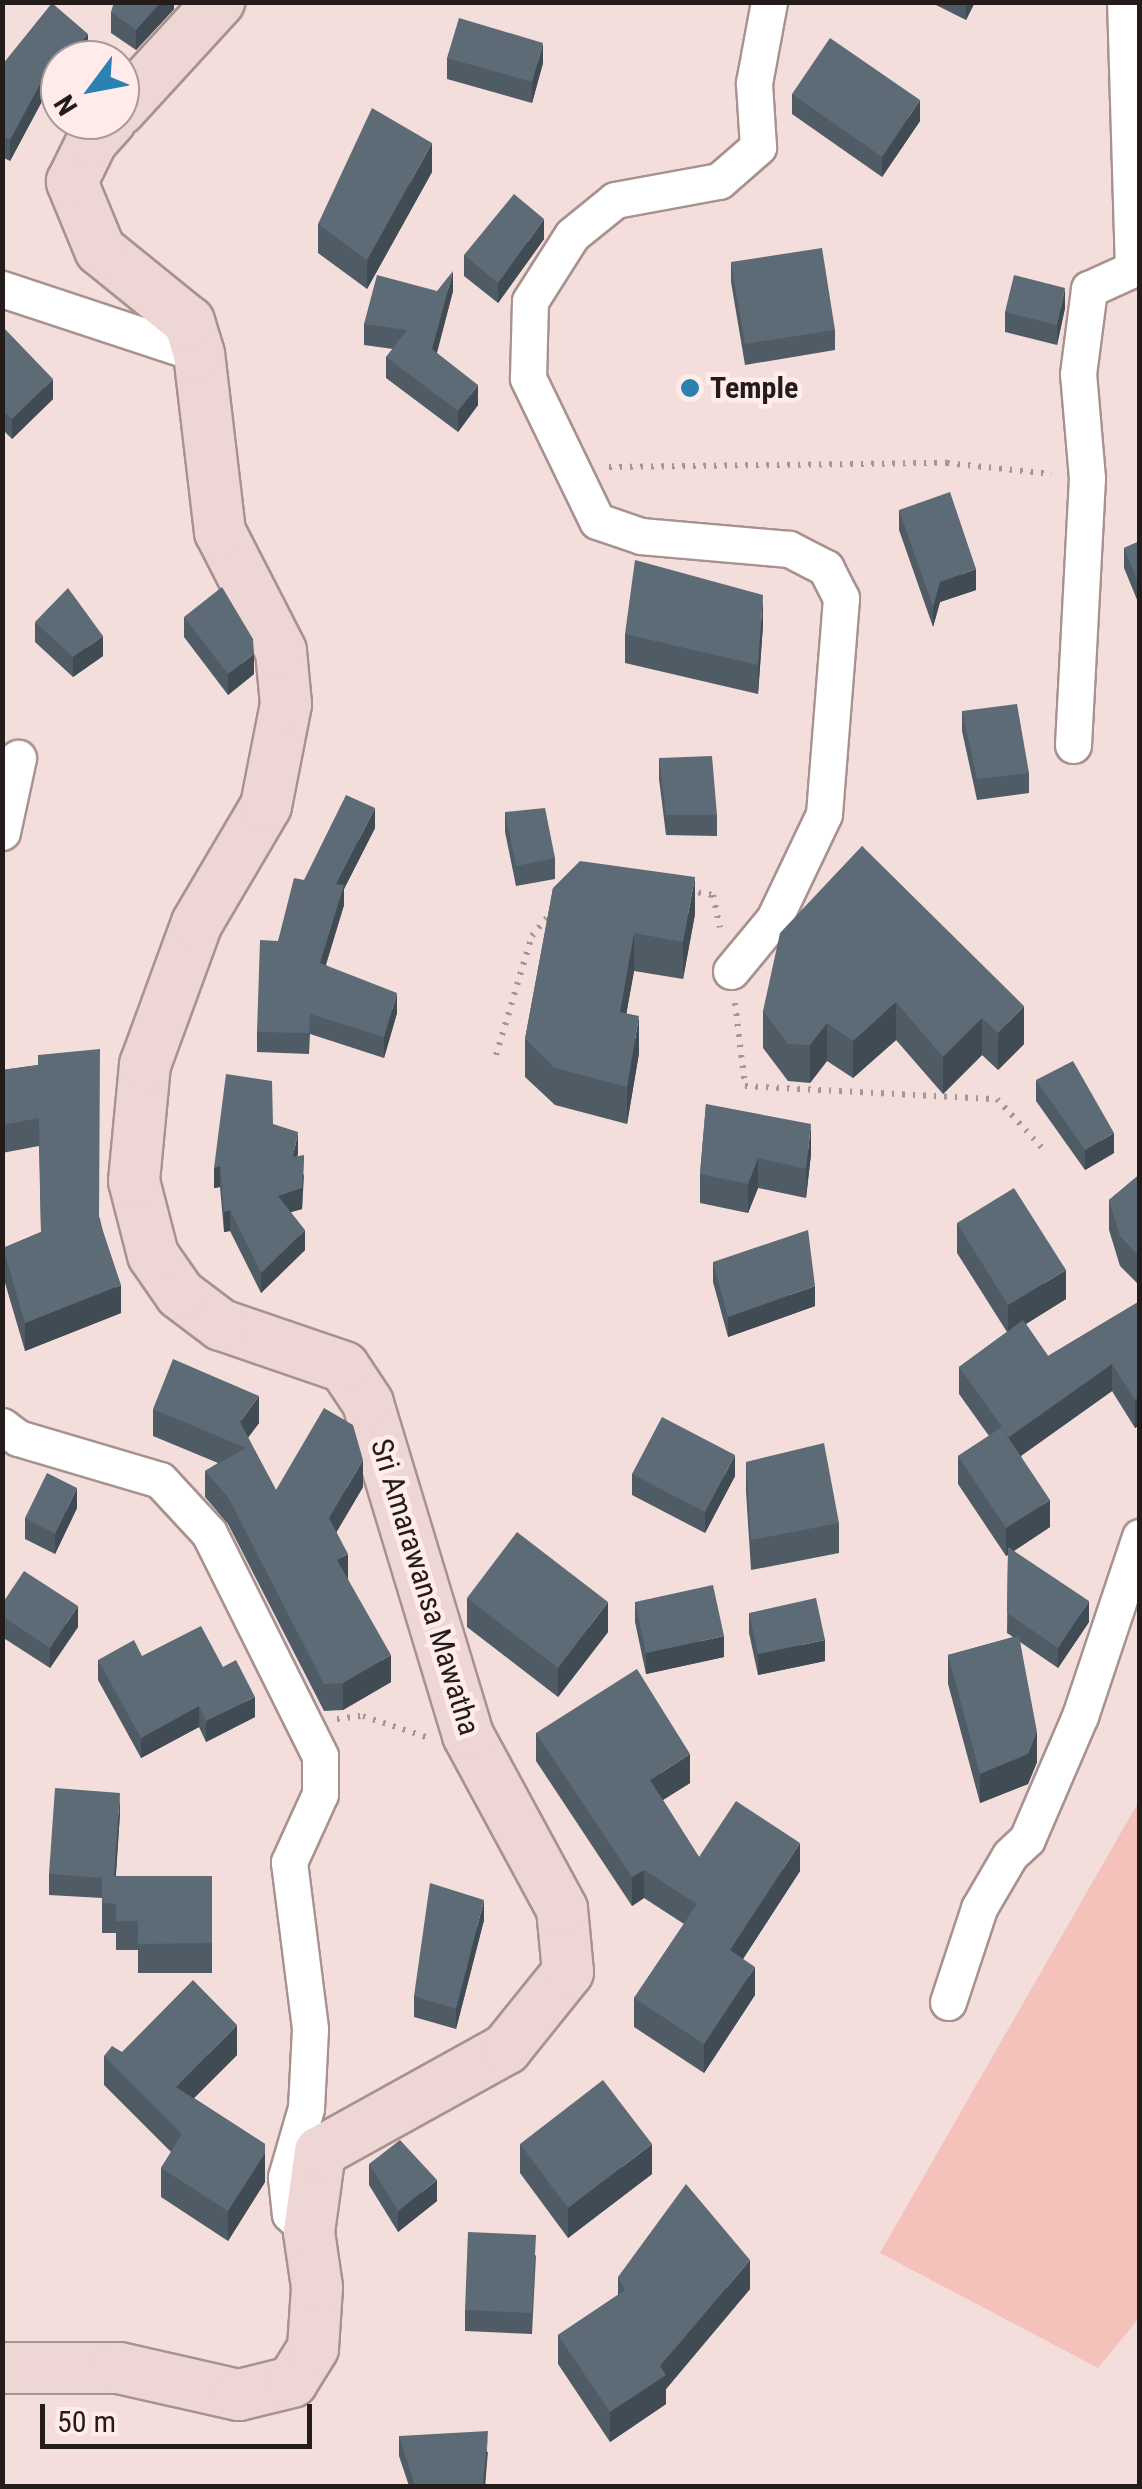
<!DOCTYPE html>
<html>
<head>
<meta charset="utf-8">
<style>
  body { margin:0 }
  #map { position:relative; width:1142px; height:2489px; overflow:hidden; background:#f4dedb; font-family:"Roboto Condensed",sans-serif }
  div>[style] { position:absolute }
  .green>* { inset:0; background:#f4c1bb }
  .path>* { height:6px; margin-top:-3px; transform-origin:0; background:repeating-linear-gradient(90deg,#a69593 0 2.5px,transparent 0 10.5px) }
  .roads { filter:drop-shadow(2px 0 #a79290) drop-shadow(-2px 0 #a79290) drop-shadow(0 2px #a79290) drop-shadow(0 -2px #a79290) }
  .street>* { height:35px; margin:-17.5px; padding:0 17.5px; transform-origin:17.5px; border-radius:17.5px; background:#fff }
  .secondary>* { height:50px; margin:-25px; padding:0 25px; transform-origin:25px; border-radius:25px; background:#eed6d4 }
  .wall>* { inset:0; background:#4f5c65 }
  .shaded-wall>* { inset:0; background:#404b53 }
  .building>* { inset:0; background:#5c6b76 }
  .dots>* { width:28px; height:28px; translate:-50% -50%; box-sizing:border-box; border:5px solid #ffecea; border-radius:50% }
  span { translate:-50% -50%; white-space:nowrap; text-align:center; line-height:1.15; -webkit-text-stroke:9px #ffecea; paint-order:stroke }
  .poi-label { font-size:30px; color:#241c1b; font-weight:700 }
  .left { translate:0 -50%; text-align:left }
  .street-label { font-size:30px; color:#241c1b }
  .frame { position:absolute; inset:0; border:5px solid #241c1b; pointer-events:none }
  .north { position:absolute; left:40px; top:40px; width:100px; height:100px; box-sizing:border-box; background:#ffecea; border:2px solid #a79997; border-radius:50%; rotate:238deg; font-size:28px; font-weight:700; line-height:40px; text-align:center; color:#241c1b }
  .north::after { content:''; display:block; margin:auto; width:35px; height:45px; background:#2b82b1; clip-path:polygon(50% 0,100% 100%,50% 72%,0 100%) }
  .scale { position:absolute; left:40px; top:2404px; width:272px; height:45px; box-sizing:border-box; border:5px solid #241c1b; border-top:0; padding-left:12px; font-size:30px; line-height:35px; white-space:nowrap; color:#241c1b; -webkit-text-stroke:8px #ffecea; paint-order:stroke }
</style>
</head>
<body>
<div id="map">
  <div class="green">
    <div style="clip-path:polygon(1139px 1801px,1139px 2318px,1098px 2368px,880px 2253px)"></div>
  </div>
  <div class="path">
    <div style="left:609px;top:467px;width:338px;rotate:-0.7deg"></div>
    <div style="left:947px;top:463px;width:105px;rotate:6deg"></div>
    <div style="left:688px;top:891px;width:25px;rotate:9deg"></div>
    <div style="left:713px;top:895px;width:33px;rotate:78deg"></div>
    <div style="left:735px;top:1003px;width:84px;rotate:83.1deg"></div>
    <div style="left:745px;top:1086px;width:252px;rotate:3deg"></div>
    <div style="left:997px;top:1099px;width:69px;rotate:47.3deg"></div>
    <div style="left:496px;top:1055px;width:124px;rotate:-73.2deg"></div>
    <div style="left:532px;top:936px;width:33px;rotate:-51deg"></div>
    <div style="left:337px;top:1719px;width:26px;rotate:-7deg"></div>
    <div style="left:363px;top:1716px;width:66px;rotate:18.4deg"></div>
  </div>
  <div class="roads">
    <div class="street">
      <div style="left:2px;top:289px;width:207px;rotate:18.3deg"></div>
      <div style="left:1073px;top:745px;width:267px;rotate:-87deg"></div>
      <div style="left:1087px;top:478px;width:104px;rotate:-94.9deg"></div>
      <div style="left:1078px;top:374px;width:86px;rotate:-82.6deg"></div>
      <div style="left:1089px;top:289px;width:48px;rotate:-24.4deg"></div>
      <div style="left:1133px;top:269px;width:267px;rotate:-91.7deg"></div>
      <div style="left:2px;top:832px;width:76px;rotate:-77.8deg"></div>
      <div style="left:731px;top:971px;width:67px;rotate:-50.4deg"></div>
      <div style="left:774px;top:919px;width:116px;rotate:-64.5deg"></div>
      <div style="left:824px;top:814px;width:217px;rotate:-85.5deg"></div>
      <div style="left:841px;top:598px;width:34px;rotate:-117deg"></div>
      <div style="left:826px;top:568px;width:42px;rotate:-152.8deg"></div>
      <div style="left:789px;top:549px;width:149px;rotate:-175deg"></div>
      <div style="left:641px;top:536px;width:46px;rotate:-161.2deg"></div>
      <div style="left:597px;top:521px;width:159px;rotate:-115.8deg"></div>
      <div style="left:528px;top:378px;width:77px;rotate:-88.5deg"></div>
      <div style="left:530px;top:301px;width:78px;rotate:-57.5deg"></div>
      <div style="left:572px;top:235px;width:55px;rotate:-39.1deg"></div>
      <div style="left:615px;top:200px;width:106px;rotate:-10.4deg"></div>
      <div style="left:719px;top:181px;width:52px;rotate:-41.1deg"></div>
      <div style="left:758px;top:147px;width:64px;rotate:-93.6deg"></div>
      <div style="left:754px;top:83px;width:82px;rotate:-79.5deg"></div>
      <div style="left:2px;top:1426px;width:20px;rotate:37deg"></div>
      <div style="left:18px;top:1438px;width:148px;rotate:16.5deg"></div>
      <div style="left:160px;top:1480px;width:72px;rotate:47.2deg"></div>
      <div style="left:209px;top:1533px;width:249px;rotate:63.5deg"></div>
      <div style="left:320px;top:1756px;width:38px;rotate:90deg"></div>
      <div style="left:320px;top:1794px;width:75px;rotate:114.5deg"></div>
      <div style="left:289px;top:1862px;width:168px;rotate:82.8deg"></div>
      <div style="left:310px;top:2029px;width:79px;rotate:92.9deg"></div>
      <div style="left:306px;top:2108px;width:72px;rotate:106.2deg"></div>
      <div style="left:286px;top:2177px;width:37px;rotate:84deg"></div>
      <div style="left:290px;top:2214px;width:26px;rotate:43deg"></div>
      <div style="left:948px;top:2002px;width:99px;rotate:-71.7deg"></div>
      <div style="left:979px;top:1908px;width:61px;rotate:-59.7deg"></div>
      <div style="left:1010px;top:1855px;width:23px;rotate:-43deg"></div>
      <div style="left:1027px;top:1839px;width:134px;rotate:-66.7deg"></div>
      <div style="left:1080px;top:1716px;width:189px;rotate:-71.5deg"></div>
    </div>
    <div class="secondary">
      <div style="left:120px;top:110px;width:147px;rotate:-47.5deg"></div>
      <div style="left:2px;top:2368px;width:117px"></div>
      <div style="left:119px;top:2368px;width:123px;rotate:12.7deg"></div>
      <div style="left:239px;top:2395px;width:55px;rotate:-13.8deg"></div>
      <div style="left:292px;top:2382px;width:40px;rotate:-58deg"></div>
      <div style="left:313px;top:2348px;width:61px;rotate:-86.2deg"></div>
      <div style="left:317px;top:2287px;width:56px;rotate:-98.3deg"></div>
      <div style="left:309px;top:2232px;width:81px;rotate:-82.2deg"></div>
      <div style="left:320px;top:2152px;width:213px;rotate:-29deg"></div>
      <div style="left:506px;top:2049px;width:99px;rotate:-51.2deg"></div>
      <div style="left:568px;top:1972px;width:63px;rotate:-95.4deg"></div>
      <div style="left:562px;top:1909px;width:198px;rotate:-118.4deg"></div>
      <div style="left:468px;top:1735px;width:347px;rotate:-106.8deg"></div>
      <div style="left:368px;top:1403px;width:43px;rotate:-123.7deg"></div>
      <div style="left:344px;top:1367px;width:130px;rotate:-161.1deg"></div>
      <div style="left:221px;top:1325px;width:51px;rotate:-142.9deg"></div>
      <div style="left:180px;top:1294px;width:47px;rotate:-124.7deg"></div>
      <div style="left:153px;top:1255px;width:76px;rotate:-104.4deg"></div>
      <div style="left:134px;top:1181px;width:117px;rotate:-84.6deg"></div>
      <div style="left:145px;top:1065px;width:151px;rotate:-69.9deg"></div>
      <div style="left:197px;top:923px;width:136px;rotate:-59.5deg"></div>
      <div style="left:266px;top:806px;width:104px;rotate:-78.9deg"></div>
      <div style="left:286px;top:704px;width:53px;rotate:-95.4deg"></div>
      <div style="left:281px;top:651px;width:134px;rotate:-117.1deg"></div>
      <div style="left:220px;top:532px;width:179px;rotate:-96.7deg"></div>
      <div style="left:199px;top:354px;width:34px;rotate:-107deg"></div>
      <div style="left:189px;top:322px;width:114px;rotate:-141deg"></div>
      <div style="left:100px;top:250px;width:74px;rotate:-112.4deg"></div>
      <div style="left:72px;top:182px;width:46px;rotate:-64deg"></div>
      <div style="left:92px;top:141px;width:28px;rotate:-48deg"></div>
    </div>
  </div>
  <div class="wall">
    <div style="clip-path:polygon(174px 2px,174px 9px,136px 50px,111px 33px,111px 12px)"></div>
    <div style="clip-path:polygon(930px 2px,975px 2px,966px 20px)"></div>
    <div style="clip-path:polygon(88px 55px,84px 60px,60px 60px,60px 83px,47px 92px,10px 161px,2px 157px,2px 65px)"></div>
    <div style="clip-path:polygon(447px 58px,543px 63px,532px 103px,447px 79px)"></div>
    <div style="clip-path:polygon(792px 94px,920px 121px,882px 177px,792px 114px)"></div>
    <div style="clip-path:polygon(432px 172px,367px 289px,318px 253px,318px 224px)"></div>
    <div style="clip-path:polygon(544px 239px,498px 303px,464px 276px,464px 255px)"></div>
    <div style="clip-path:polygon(731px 262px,835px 330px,835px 350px,745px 365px,731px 282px)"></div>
    <div style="clip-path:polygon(437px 291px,453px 291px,437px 353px,478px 405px,458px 432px,386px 378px,386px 357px,393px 349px,364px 345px,364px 324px)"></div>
    <div style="clip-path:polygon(1065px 308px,1057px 345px,1005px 332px,1005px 312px)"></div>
    <div style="clip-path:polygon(2px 328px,53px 399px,12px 439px,2px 429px)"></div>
    <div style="clip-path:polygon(899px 510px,976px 590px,940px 602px,933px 627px,899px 530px)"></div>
    <div style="clip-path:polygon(1140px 541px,1140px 607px,1124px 568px,1124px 548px)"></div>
    <div style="clip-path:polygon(184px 617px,254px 674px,228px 695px,184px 637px)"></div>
    <div style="clip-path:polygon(35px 622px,103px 656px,73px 677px,35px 642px)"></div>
    <div style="clip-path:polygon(763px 625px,758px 694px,625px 663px,625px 634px)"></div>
    <div style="clip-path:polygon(962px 711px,1029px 773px,1029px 793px,977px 800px,962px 731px)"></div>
    <div style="clip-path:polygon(659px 758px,717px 815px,717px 836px,666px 835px,659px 779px)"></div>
    <div style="clip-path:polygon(505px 812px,555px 858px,555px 879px,516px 886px,505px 832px)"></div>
    <div style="clip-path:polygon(375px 828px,344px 889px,344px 905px,326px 965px,397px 1013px,384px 1058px,310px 1034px,309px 1054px,257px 1052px,257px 1032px,278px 941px,304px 880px)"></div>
    <div style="clip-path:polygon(862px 846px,1024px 1044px,998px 1070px,982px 1055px,943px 1094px,896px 1040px,853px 1078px,827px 1061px,810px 1083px,788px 1081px,763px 1048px,763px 1011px)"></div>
    <div style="clip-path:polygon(553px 888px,695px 914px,683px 979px,634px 971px,626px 1014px,639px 1053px,627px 1124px,555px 1105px,525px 1077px,525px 1039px)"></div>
    <div style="clip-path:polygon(38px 1065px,100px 1219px,121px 1313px,25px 1351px,3px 1276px,3px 1248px,41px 1232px,39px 1146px,2px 1153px,2px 1070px)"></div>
    <div style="clip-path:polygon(1036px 1080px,1114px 1153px,1085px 1170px,1036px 1101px)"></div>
    <div style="clip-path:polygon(706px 1104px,811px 1154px,806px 1198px,758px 1188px,748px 1213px,700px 1203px,700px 1174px)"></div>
    <div style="clip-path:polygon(273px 1124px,298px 1153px,297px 1156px,304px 1176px,302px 1209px,291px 1212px,305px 1250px,261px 1293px,230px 1231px,224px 1232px,220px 1187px,214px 1188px,214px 1168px)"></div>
    <div style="clip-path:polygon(1140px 1174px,1140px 1286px,1120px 1266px,1109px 1230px,1109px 1200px)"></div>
    <div style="clip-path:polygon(957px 1223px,1066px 1299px,1026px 1324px,1048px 1356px,1140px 1301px,1140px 1425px,1135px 1428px,1112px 1391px,1021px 1456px,1050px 1527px,1014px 1551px,1089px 1622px,1058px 1668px,1020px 1642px,1037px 1762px,1028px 1784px,980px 1803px,948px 1684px,948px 1655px,1013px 1637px,1007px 1633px,1008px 1555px,1006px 1556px,958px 1484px,958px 1456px,989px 1436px,959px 1394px,959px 1367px,1007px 1332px,957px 1253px)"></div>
    <div style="clip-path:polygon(713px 1262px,815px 1306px,728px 1337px,713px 1282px)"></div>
    <div style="clip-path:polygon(153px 1409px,259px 1423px,248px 1438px,276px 1490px,363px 1487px,336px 1532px,348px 1579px,391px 1682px,343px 1710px,324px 1711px,228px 1524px,205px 1497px,205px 1471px,218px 1463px,153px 1436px)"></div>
    <div style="clip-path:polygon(746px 1462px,839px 1523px,839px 1553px,751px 1570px,746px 1491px)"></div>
    <div style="clip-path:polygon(632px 1474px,735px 1476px,705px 1533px,632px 1495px)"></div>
    <div style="clip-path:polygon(77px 1508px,55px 1554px,25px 1539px,25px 1518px)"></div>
    <div style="clip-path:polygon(467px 1598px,608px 1632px,558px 1697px,467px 1627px)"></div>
    <div style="clip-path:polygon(635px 1602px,724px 1657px,646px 1674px,635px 1622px)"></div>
    <div style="clip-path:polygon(2px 1604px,78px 1627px,50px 1668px,2px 1637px)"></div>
    <div style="clip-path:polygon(749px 1613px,825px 1661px,758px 1675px,749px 1633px)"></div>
    <div style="clip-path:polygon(142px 1656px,223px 1667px,255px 1717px,206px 1742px,199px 1727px,141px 1758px,98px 1680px,98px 1660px)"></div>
    <div style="clip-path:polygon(536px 1733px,690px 1783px,663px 1800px,699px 1857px,800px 1871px,743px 1959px,755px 1995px,704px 2073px,634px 2027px,634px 1998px,684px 1924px,644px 1898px,632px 1906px,536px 1761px)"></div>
    <div style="clip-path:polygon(120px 1813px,116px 1876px,212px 1876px,212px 1973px,138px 1973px,138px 1950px,116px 1950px,116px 1933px,102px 1933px,102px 1898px,49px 1895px,49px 1874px)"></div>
    <div style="clip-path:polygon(484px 1920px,456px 2029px,414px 2017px,414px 1996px)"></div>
    <div style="clip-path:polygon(122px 2052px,237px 2055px,194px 2098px,265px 2144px,265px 2182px,228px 2241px,161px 2197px,161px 2168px,171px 2152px,104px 2085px,104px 2056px)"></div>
    <div style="clip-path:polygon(520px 2144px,652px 2174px,568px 2238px,520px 2173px)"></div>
    <div style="clip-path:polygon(369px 2164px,437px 2201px,398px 2232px,369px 2185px)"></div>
    <div style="clip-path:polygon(536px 2255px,532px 2334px,465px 2331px,465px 2310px)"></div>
    <div style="clip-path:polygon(618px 2277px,750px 2289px,666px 2389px,666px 2404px,610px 2442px,558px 2364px,558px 2335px,618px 2295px)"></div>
    <div style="clip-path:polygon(399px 2436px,488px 2452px,485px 2486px,409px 2486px,399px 2456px)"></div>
  </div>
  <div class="shaded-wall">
    <div style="clip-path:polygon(161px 2px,174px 2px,174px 9px,136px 50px,136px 30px)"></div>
    <div style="clip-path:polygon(966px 2px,975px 2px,966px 20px)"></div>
    <div style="clip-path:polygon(88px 34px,88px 55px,84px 60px,64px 60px)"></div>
    <div style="clip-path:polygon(543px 43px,543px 63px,532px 103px,532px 82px)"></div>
    <div style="clip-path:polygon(60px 62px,60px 83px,47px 92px,10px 161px,10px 140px,47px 71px)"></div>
    <div style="clip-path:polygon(920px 100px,920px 121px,882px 177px,882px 157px)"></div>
    <div style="clip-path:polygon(432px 143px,432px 172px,367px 289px,367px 260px)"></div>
    <div style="clip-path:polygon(544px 219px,544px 239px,498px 303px,498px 283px)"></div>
    <div style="clip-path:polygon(453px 271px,453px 291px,432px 370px,432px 349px)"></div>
    <div style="clip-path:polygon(1065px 288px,1065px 308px,1057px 345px,1057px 325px)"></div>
    <div style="clip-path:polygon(53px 379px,53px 399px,12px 439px,12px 419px)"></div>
    <div style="clip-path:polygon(478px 385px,478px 405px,458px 432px,458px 411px)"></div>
    <div style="clip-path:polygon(976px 569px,976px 590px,940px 602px,933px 627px,933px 607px,940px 582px)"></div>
    <div style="clip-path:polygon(763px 595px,763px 625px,758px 694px,758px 665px)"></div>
    <div style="clip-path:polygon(103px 636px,103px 656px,73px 677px,73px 657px)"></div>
    <div style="clip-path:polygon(254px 654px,254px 674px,228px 695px,228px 674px)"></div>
    <div style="clip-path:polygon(375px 808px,375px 828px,344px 889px,344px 905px,320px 983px,320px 963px,336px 884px)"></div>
    <div style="clip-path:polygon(695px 877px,695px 914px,683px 979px,683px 942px)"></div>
    <div style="clip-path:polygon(634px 933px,634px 971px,620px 1050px,620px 1012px)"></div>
    <div style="clip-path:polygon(397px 993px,397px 1013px,384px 1058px,384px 1037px)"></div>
    <div style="clip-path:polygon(896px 1002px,896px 1040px,853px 1078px,853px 1041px)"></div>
    <div style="clip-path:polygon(1024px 1006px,1024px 1044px,998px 1070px,998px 1033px)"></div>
    <div style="clip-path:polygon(639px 1016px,639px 1053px,627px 1124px,627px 1087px)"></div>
    <div style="clip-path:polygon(982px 1018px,982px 1055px,943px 1094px,943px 1057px)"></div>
    <div style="clip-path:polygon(827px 1023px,827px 1061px,810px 1083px,810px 1045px)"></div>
    <div style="clip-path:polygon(811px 1124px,811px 1154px,806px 1198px,806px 1169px)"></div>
    <div style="clip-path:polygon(298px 1132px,298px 1153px,293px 1178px,293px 1157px)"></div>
    <div style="clip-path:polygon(1114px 1133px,1114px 1153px,1085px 1170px,1085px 1150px)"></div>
    <div style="clip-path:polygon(304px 1155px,302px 1209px,278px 1216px,278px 1196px)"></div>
    <div style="clip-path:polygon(758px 1158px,758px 1188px,748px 1213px,748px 1184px)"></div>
    <div style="clip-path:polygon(220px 1166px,220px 1187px,214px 1188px,214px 1168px)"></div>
    <div style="clip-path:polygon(230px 1210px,230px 1231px,224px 1232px,224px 1212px)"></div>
    <div style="clip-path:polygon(305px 1230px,305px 1250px,261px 1293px,261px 1273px)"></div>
    <div style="clip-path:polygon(1066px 1270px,1066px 1299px,1008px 1335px,1008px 1305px)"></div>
    <div style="clip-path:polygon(121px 1285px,121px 1313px,25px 1351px,25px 1323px)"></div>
    <div style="clip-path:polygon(815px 1286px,815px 1306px,728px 1337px,728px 1317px)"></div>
    <div style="clip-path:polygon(1112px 1364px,1112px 1391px,1009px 1464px,1009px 1437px)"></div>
    <div style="clip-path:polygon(259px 1396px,259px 1423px,241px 1446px,240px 1422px)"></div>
    <div style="clip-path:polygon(1140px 1397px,1140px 1425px,1135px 1428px,1135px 1400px)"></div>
    <div style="clip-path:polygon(735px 1455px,735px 1476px,705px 1533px,705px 1512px)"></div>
    <div style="clip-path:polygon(363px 1460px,363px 1487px,329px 1545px,329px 1518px)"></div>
    <div style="clip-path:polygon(77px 1488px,77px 1508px,55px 1554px,55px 1534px)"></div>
    <div style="clip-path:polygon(1050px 1500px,1050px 1527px,1006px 1556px,1006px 1528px)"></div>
    <div style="clip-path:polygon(348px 1554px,348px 1581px,337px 1560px)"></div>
    <div style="clip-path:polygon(1089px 1601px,1089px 1622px,1058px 1668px,1058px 1648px)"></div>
    <div style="clip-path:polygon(608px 1602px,608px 1632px,558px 1697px,558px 1668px)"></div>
    <div style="clip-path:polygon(78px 1606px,78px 1627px,50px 1668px,50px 1648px)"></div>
    <div style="clip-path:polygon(724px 1636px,724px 1657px,646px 1674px,646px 1653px)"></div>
    <div style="clip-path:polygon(825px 1640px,825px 1661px,758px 1675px,758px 1654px)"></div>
    <div style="clip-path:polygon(391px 1655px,391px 1682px,343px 1710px,343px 1683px)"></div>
    <div style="clip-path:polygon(255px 1697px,255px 1717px,206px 1742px,206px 1721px)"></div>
    <div style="clip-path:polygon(199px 1706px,199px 1727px,141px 1758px,141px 1738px)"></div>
    <div style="clip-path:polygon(1037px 1732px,1037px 1762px,1028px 1784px,980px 1803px,980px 1774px)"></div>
    <div style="clip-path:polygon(690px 1754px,690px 1783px,650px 1808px,650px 1780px)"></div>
    <div style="clip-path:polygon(120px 1793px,120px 1813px,114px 1899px,114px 1879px)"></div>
    <div style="clip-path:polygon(800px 1843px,800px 1871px,730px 1979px,730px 1950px)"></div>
    <div style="clip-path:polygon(644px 1870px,644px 1898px,632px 1906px,632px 1877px)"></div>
    <div style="clip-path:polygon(484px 1900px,484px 1920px,456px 2029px,456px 2009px)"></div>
    <div style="clip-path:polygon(755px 1967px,755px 1995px,704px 2073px,704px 2044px)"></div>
    <div style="clip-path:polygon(237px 2025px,237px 2055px,176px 2116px,176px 2087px)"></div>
    <div style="clip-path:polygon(652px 2144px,652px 2174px,568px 2238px,568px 2208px)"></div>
    <div style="clip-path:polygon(265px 2153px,265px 2182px,228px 2241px,228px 2211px)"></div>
    <div style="clip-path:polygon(437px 2180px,437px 2201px,398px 2232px,398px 2211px)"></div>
    <div style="clip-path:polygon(750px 2260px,750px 2289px,666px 2389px,666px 2404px,610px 2442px,610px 2412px,660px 2366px)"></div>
    <div style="clip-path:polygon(488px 2431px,485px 2486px,483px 2486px)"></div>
  </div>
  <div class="building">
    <div style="clip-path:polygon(114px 2px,161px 2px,136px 30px,111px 12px)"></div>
    <div style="clip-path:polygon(52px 3px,88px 34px,69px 56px,64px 60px,60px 60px,60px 62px,47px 71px,10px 140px,2px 137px,2px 65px)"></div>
    <div style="clip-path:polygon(459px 18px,543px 43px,532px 82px,447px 58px)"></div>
    <div style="clip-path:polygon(830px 38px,920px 100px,882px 157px,792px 94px)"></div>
    <div style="clip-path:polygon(372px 108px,432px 143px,367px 260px,318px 224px)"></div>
    <div style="clip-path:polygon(514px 194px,544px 219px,498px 283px,464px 255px)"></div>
    <div style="clip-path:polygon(822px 248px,835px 330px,745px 344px,731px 262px)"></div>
    <div style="clip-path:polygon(453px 271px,432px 349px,478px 385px,458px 411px,386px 357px,407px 330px,364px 324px,377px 275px,437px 291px)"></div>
    <div style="clip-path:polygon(1014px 275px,1065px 288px,1057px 325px,1005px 312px)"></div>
    <div style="clip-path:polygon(3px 327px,53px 379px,12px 419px,2px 409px)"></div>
    <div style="clip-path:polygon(950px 492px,976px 569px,940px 582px,933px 607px,899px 510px)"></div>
    <div style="clip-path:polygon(1140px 541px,1140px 587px,1124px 548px)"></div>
    <div style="clip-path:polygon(635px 560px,763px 595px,758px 665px,625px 634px)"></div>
    <div style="clip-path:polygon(222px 587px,253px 639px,254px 654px,228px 674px,184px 617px)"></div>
    <div style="clip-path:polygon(68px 588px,103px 636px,73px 657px,35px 622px)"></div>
    <div style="clip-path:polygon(1017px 704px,1029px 773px,977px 779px,962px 711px)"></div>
    <div style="clip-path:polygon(712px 756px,717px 815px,666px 815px,659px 758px)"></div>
    <div style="clip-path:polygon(346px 795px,375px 808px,336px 884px,344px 885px,320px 963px,397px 993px,384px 1037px,310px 1014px,309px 1033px,257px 1032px,260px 940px,278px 941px,294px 878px,304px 880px)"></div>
    <div style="clip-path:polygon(545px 808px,555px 858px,516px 866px,505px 812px)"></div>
    <div style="clip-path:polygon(862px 846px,1024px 1006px,998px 1033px,982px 1018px,943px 1057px,896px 1002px,853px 1041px,827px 1023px,810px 1045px,788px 1044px,763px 1011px,780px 933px)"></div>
    <div style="clip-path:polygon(580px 861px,695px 877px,683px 942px,634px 933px,620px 1012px,639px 1016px,627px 1087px,555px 1068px,525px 1039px,553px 888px)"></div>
    <div style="clip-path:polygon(100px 1049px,99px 1219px,121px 1285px,25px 1323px,3px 1248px,41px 1232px,39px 1118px,2px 1125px,2px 1070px,38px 1065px,38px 1055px)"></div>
    <div style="clip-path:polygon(1073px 1061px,1114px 1133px,1085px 1150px,1036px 1080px)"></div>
    <div style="clip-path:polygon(226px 1074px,272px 1081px,273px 1124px,298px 1132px,293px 1157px,304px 1155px,302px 1188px,278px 1196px,305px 1230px,261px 1273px,230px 1210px,224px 1212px,220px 1166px,214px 1168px)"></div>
    <div style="clip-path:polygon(706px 1104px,811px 1124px,806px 1169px,758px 1158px,748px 1184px,700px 1174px)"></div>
    <div style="clip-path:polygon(1140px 1174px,1140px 1257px,1120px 1236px,1109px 1200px)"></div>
    <div style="clip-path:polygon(1014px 1188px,1066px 1270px,1008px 1305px,957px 1223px)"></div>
    <div style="clip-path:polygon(808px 1230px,815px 1286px,728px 1317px,713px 1262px)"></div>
    <div style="clip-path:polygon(1140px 1301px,1140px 1397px,1135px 1400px,1112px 1364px,1009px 1437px,1004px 1431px,1050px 1500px,1006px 1528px,958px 1456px,1002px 1427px,959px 1367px,1023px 1320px,1048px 1356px)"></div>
    <div style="clip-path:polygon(173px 1359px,259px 1396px,240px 1422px,276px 1490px,324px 1408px,353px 1425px,363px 1460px,329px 1518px,348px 1554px,337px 1560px,391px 1655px,343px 1683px,324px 1684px,228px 1497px,205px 1471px,246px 1448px,153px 1409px)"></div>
    <div style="clip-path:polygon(662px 1417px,735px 1455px,705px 1512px,632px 1474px)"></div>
    <div style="clip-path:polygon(824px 1443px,839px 1523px,751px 1540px,746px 1462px)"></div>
    <div style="clip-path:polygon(47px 1473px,77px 1488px,55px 1534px,25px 1518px)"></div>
    <div style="clip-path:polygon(517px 1532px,608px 1602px,558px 1668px,467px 1598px)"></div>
    <div style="clip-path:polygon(1008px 1547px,1089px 1601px,1058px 1648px,1007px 1613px)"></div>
    <div style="clip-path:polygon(24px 1571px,78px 1606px,50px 1648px,2px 1616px,2px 1604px)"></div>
    <div style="clip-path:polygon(713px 1585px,724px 1636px,646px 1653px,635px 1602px)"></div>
    <div style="clip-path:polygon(816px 1598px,825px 1640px,758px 1654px,749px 1613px)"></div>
    <div style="clip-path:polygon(201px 1626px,223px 1667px,236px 1660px,255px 1697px,206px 1721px,199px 1706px,141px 1738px,98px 1660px,134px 1640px,142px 1656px)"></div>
    <div style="clip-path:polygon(1019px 1636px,1037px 1732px,1028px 1754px,980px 1774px,948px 1655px)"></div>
    <div style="clip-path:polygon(637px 1669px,690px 1754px,650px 1780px,699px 1857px,736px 1801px,800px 1843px,730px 1950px,755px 1967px,704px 2044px,634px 1998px,697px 1904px,644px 1870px,632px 1877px,536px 1733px)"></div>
    <div style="clip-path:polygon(55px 1788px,120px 1793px,114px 1876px,102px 1876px,102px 1878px,49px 1874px)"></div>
    <div style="clip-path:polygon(102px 1876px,212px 1876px,212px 1943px,138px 1944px,138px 1921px,116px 1921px,116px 1904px,102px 1903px)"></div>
    <div style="clip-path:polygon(430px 1883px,484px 1900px,456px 2009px,414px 1996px)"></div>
    <div style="clip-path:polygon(193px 1980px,237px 2025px,176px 2087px,265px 2144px,265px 2153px,228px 2211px,161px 2168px,182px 2134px,104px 2056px,112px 2046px,122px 2052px)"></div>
    <div style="clip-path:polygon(603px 2080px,652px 2144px,568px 2208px,520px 2144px)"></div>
    <div style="clip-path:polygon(400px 2140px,437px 2180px,398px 2211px,369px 2164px)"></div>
    <div style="clip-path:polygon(686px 2184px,750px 2260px,660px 2366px,666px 2375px,610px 2412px,558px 2335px,625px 2290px,618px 2277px)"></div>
    <div style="clip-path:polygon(468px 2232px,536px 2235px,532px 2313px,465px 2310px)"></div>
    <div style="clip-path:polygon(488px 2431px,483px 2486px,415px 2486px,399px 2436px)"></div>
  </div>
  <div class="dots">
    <div style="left:690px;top:388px;background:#2b82b1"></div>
  </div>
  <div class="poi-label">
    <span class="left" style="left:710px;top:388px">Temple</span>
  </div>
  <div class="street-label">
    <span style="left:425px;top:1587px;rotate:73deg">Sri Amarawansa Mawatha</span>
  </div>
  <div class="frame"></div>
  <div class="north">N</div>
  <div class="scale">50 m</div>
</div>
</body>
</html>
